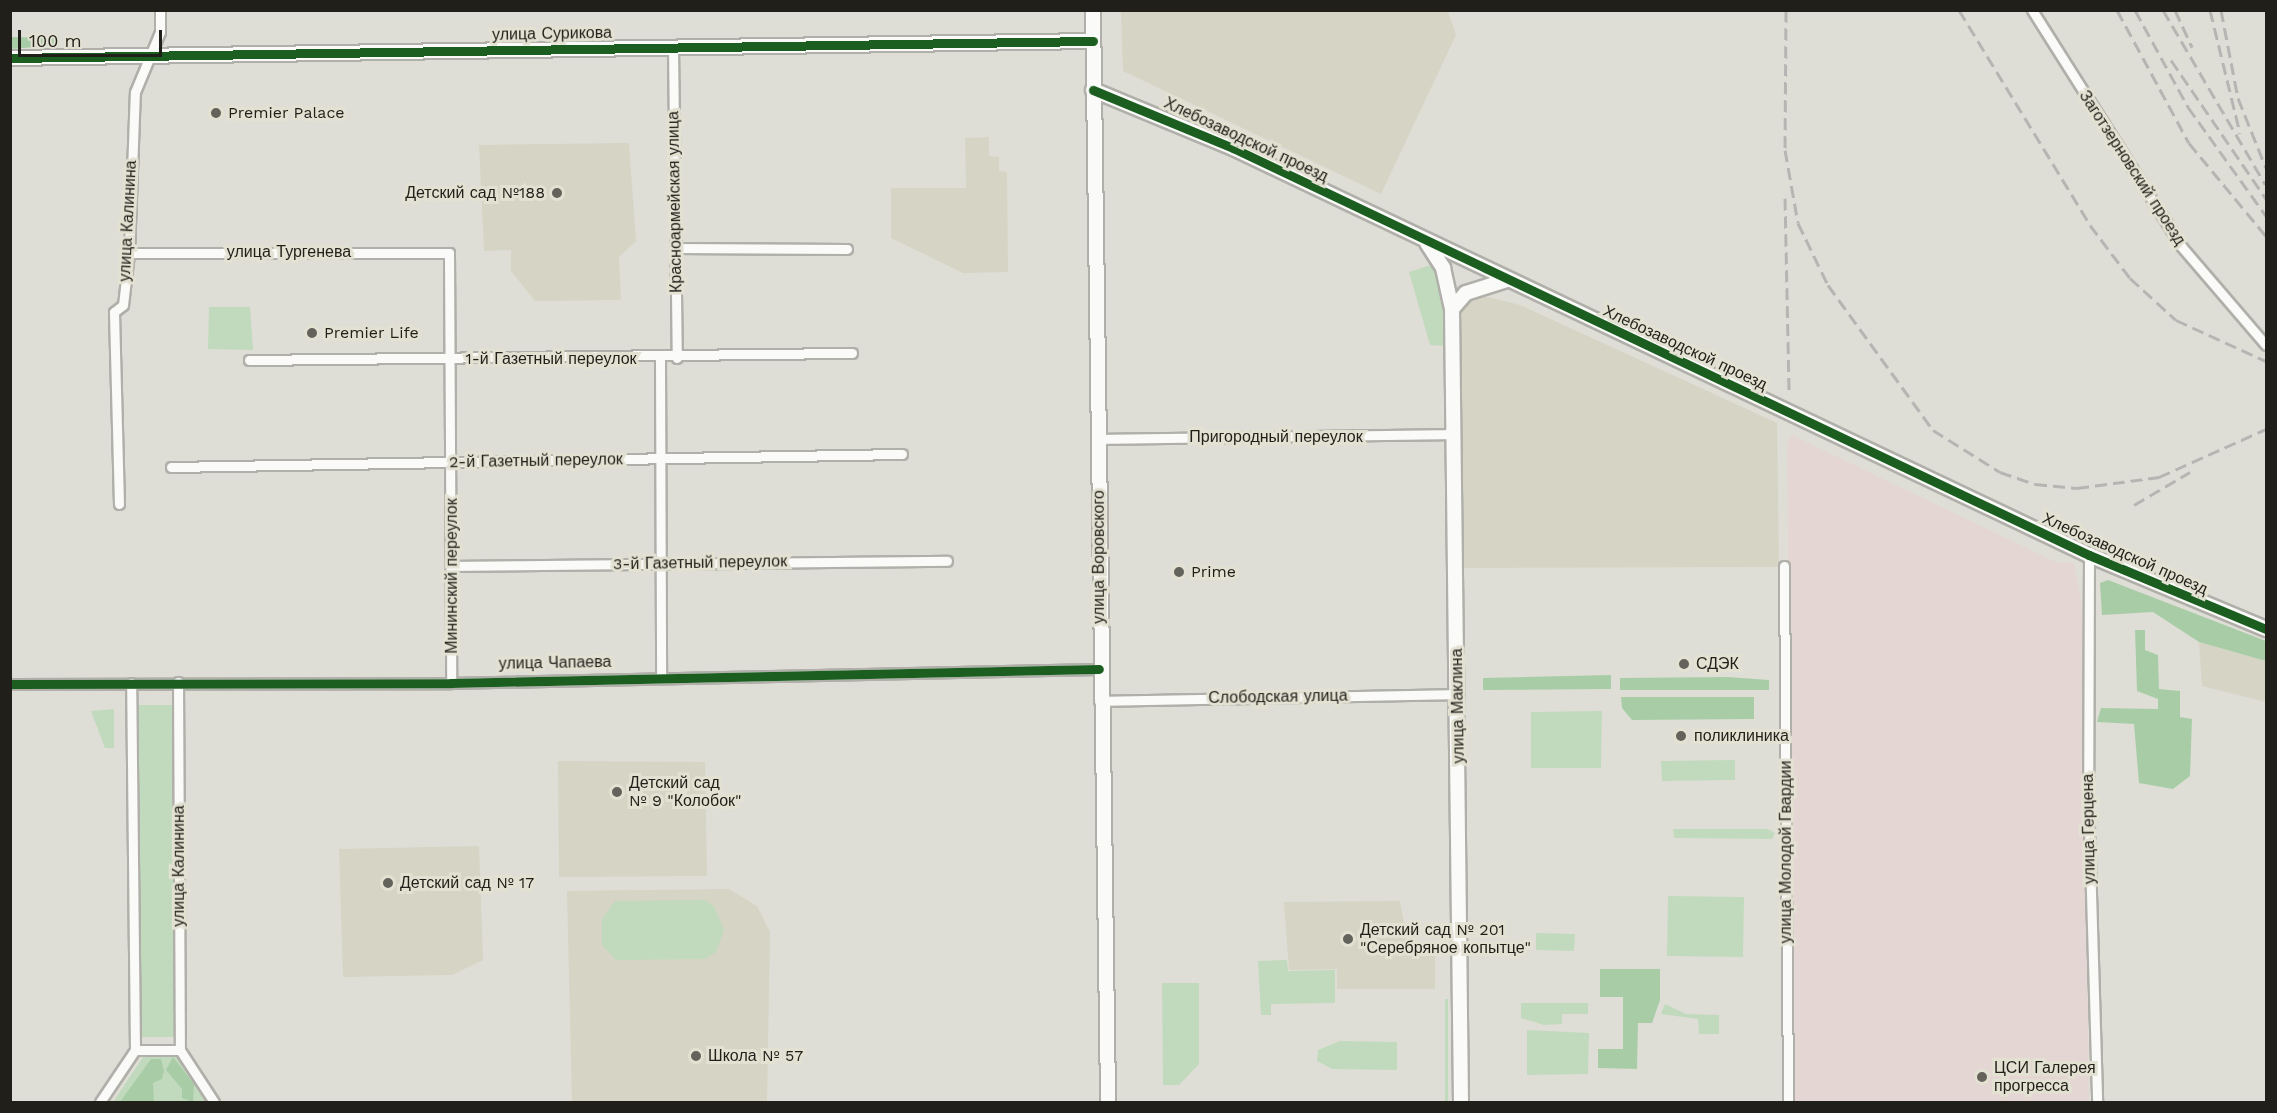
<!DOCTYPE html>
<html>
<head>
<meta charset="utf-8">
<style>
  body { margin:0 }
  #map { position:relative; width:2277px; height:1113px; overflow:hidden; background:#dfded6; font-family:"Work Sans",sans-serif }
  div>[style] { position:absolute }
  .commercial>* { inset:0; background:#e4d6d3 }
  .built>* { inset:0; background:#d6d4c5 }
  .green>* { inset:0; background:#c1dabe }
  .forest>* { inset:0; background:#a8cda6 }
  .roads { filter:drop-shadow(2px 0 #b0afa9) drop-shadow(-2px 0 #b0afa9) drop-shadow(0 2px #b0afa9) drop-shadow(0 -2px #b0afa9) }
  .street>* { height:9px; margin:-4.5px; padding:0 4.5px; transform-origin:4.5px; border-radius:4.5px; background:#fafaf9 }
  .secondary>* { height:14px; margin:-7px; padding:0 7px; transform-origin:7px; border-radius:7px; background:#fafaf9 }
  .rail>* { height:3px; margin-top:-1.5px; transform-origin:0; background:repeating-linear-gradient(90deg,#b6b5b3 0 12px,transparent 0 18px) }
  .cycleway>* { height:9px; margin:-4.5px; padding:0 4.5px; transform-origin:4.5px; border-radius:4.5px; background:#1b5e20 }
  .dots>* { width:16px; height:16px; translate:-50% -50%; box-sizing:border-box; border:3px solid #e3e1d2; border-radius:50% }
  span { translate:-50% -50%; white-space:nowrap; text-align:center; line-height:1.15; -webkit-text-stroke:6px #e3e1d2; paint-order:stroke }
  .street-label { font-size:16px; color:#201f19 }
  .poi-label { font-size:16px; color:#201f19 }
  .left { translate:0 -50%; text-align:left }
  .right { translate:-100% -50%; text-align:right }
  .frame { position:absolute; inset:0; border:12px solid #201f19; pointer-events:none }
  .scale { position:absolute; left:18px; top:30px; width:144px; height:27px; box-sizing:border-box; border:3px solid #201f19; border-top:0; padding-left:8px; font-size:18px; line-height:21px; white-space:nowrap; color:#201f19; -webkit-text-stroke:4px #e3e1d2; paint-order:stroke }
</style>
</head>
<body>
<div id="map">
  <div class="commercial">
    <div style="clip-path:polygon(1792px 435px,2056px 562px,2074px 563px,2082px 606px,2089px 1102px,1793px 1102px,1787px 444px)"></div>
  </div>
  <div class="built">
    <div style="clip-path:polygon(1121px 11px,1448px 11px,1456px 35px,1381px 194px,1123px 71px)"></div>
    <div style="clip-path:polygon(989px 137px,989px 156px,999px 157px,999px 171px,1007px 172px,1008px 272px,963px 273px,891px 238px,891px 188px,966px 188px,965px 138px)"></div>
    <div style="clip-path:polygon(629px 143px,636px 241px,619px 257px,621px 300px,535px 301px,511px 271px,511px 250px,484px 251px,479px 145px)"></div>
    <div style="clip-path:polygon(1476px 294px,1520px 305px,1777px 423px,1779px 567px,1463px 568px,1458px 318px,1463px 303px)"></div>
    <div style="clip-path:polygon(2199px 642px,2266px 661px,2266px 702px,2202px 686px)"></div>
    <div style="clip-path:polygon(558px 761px,705px 762px,707px 876px,559px 877px)"></div>
    <div style="clip-path:polygon(479px 846px,483px 960px,452px 975px,343px 977px,339px 849px)"></div>
    <div style="clip-path:polygon(729px 889px,757px 906px,770px 932px,767px 1102px,572px 1102px,567px 891px)"></div>
    <div style="clip-path:polygon(1400px 901px,1410px 956px,1435px 956px,1435px 989px,1337px 989px,1337px 969px,1289px 970px,1284px 902px)"></div>
  </div>
  <div class="green">
    <div style="clip-path:polygon(1434px 264px,1443px 291px,1447px 346px,1430px 345px,1409px 272px)"></div>
    <div style="clip-path:polygon(209px 307px,250px 307px,253px 350px,208px 349px)"></div>
    <div style="clip-path:polygon(137px 705px,172px 705px,174px 1037px,139px 1037px)"></div>
    <div style="clip-path:polygon(114px 709px,114px 748px,105px 748px,91px 711px)"></div>
    <div style="clip-path:polygon(1602px 711px,1601px 768px,1531px 768px,1531px 712px)"></div>
    <div style="clip-path:polygon(1735px 760px,1735px 780px,1662px 781px,1661px 761px)"></div>
    <div style="clip-path:polygon(1673px 829px,1768px 829px,1775px 833px,1772px 839px,1674px 838px)"></div>
    <div style="clip-path:polygon(1668px 896px,1744px 897px,1743px 957px,1667px 956px)"></div>
    <div style="clip-path:polygon(705px 900px,715px 908px,724px 930px,716px 952px,705px 959px,616px 960px,602px 945px,602px 919px,615px 901px)"></div>
    <div style="clip-path:polygon(1536px 933px,1575px 934px,1574px 951px,1536px 950px)"></div>
    <div style="clip-path:polygon(1287px 960px,1288px 971px,1335px 970px,1335px 1003px,1271px 1004px,1271px 1015px,1261px 1015px,1258px 961px)"></div>
    <div style="clip-path:polygon(1162px 983px,1199px 983px,1199px 1064px,1179px 1085px,1163px 1085px)"></div>
    <div style="clip-path:polygon(1445px 999px,1448px 999px,1448px 1102px,1445px 1102px)"></div>
    <div style="clip-path:polygon(1521px 1003px,1588px 1003px,1588px 1014px,1562px 1014px,1562px 1024px,1544px 1025px,1521px 1018px)"></div>
    <div style="clip-path:polygon(1665px 1004px,1686px 1014px,1719px 1015px,1719px 1034px,1699px 1034px,1698px 1019px,1661px 1014px)"></div>
    <div style="clip-path:polygon(1527px 1030px,1589px 1033px,1588px 1074px,1527px 1075px)"></div>
    <div style="clip-path:polygon(1340px 1041px,1397px 1042px,1397px 1070px,1332px 1069px,1317px 1061px,1318px 1050px)"></div>
    <div style="clip-path:polygon(145px 1054px,178px 1055px,208px 1102px,113px 1102px)"></div>
  </div>
  <div class="forest">
    <div style="clip-path:polygon(11px 37px,57px 38px,59px 45px,11px 49px)"></div>
    <div style="clip-path:polygon(2108px 580px,2266px 641px,2266px 661px,2199px 642px,2153px 612px,2102px 615px,2100px 583px)"></div>
    <div style="clip-path:polygon(2135px 630px,2145px 630px,2145px 650px,2158px 655px,2159px 689px,2180px 691px,2180px 717px,2192px 719px,2190px 776px,2173px 789px,2139px 783px,2134px 724px,2097px 722px,2101px 708px,2158px 709px,2158px 699px,2137px 691px)"></div>
    <div style="clip-path:polygon(1611px 675px,1611px 689px,1483px 690px,1483px 678px)"></div>
    <div style="clip-path:polygon(1728px 677px,1769px 680px,1769px 690px,1620px 690px,1620px 678px)"></div>
    <div style="clip-path:polygon(1621px 697px,1754px 697px,1754px 719px,1632px 720px,1622px 708px)"></div>
    <div style="clip-path:polygon(1600px 969px,1660px 969px,1660px 1000px,1652px 1023px,1638px 1023px,1637px 1069px,1598px 1068px,1598px 1049px,1623px 1049px,1623px 997px,1600px 997px)"></div>
    <div style="clip-path:polygon(173px 1057px,194px 1084px,193px 1102px,182px 1098px,182px 1089px,166px 1070px)"></div>
    <div style="clip-path:polygon(151px 1059px,161px 1059px,164px 1071px,162px 1079px,153px 1083px,154px 1102px,120px 1102px)"></div>
  </div>
  <div class="roads">
    <div class="street">
      <div style="left:2032px;top:10px;width:279px;rotate:57.7deg"></div>
      <div style="left:2181px;top:246px;width:130px;rotate:49.4deg"></div>
      <div style="left:673px;top:47px;width:311px;rotate:89.3deg"></div>
      <div style="left:676px;top:248px;width:171px;rotate:0.3deg"></div>
      <div style="left:129px;top:253px;width:320px"></div>
      <div style="left:449px;top:253px;width:430px;rotate:89.7deg"></div>
      <div style="left:660px;top:358px;width:318px;rotate:89.8deg"></div>
      <div style="left:249px;top:360px;width:603px;rotate:-0.67deg"></div>
      <div style="left:1098px;top:439px;width:356px;rotate:-0.8deg"></div>
      <div style="left:171px;top:467px;width:731px;rotate:-1.02deg"></div>
      <div style="left:119px;top:504px;width:192px;rotate:-91.5deg"></div>
      <div style="left:114px;top:312px;width:11px;rotate:-38deg"></div>
      <div style="left:123px;top:305px;width:52px;rotate:-83.4deg"></div>
      <div style="left:129px;top:253px;width:161px;rotate:-87.9deg"></div>
      <div style="left:135px;top:92px;width:65px;rotate:-67.4deg"></div>
      <div style="left:160px;top:32px;width:22px;rotate:-90deg"></div>
      <div style="left:2089px;top:555px;width:237px;rotate:90.2deg"></div>
      <div style="left:2088px;top:792px;width:310px;rotate:88.3deg"></div>
      <div style="left:452px;top:566px;width:495px;rotate:-0.6deg"></div>
      <div style="left:1784px;top:566px;width:536px;rotate:89.57deg"></div>
      <div style="left:178px;top:682px;width:368px;rotate:89.7deg"></div>
      <div style="left:180px;top:1050px;width:62px;rotate:56.8deg"></div>
      <div style="left:10px;top:684px;width:441px;rotate:-0.1deg"></div>
      <div style="left:451px;top:683px;width:648px;rotate:-1.24deg"></div>
      <div style="left:1099px;top:701px;width:359px;rotate:-1.1deg"></div>
      <div style="left:135px;top:1050px;width:45px"></div>
      <div style="left:100px;top:1102px;width:63px;rotate:-56.1deg"></div>
      <div style="left:135px;top:1050px;width:367px;rotate:-90.6deg"></div>
    </div>
    <div class="secondary">
      <div style="left:1093px;top:10px;width:1092px;rotate:89.21deg"></div>
      <div style="left:10px;top:58px;width:1083px;rotate:-0.9deg"></div>
      <div style="left:1093px;top:90px;width:152px;rotate:22.5deg"></div>
      <div style="left:1233px;top:148px;width:948px;rotate:25.43deg"></div>
      <div style="left:2089px;top:555px;width:192px;rotate:22.7deg"></div>
      <div style="left:1427px;top:243px;width:30px;rotate:57deg"></div>
      <div style="left:1443px;top:268px;width:42px;rotate:77.6deg"></div>
      <div style="left:1452px;top:309px;width:793px;rotate:89.35deg"></div>
      <div style="left:1452px;top:309px;width:21px;rotate:-49deg"></div>
      <div style="left:1466px;top:293px;width:43px;rotate:-17.6deg"></div>
    </div>
  </div>
  <div class="rail">
    <div style="left:1786px;top:10px;width:140px;rotate:90.4deg"></div>
    <div style="left:1785px;top:150px;width:74px;rotate:79.9deg"></div>
    <div style="left:1798px;top:223px;width:69px;rotate:64.2deg"></div>
    <div style="left:1828px;top:285px;width:179px;rotate:54.1deg"></div>
    <div style="left:1933px;top:430px;width:79px;rotate:32.1deg"></div>
    <div style="left:2000px;top:472px;width:37px;rotate:19deg"></div>
    <div style="left:2035px;top:484px;width:42px;rotate:5.4deg"></div>
    <div style="left:2077px;top:488px;width:83px;rotate:-7.6deg"></div>
    <div style="left:2159px;top:477px;width:117px;rotate:-24.2deg"></div>
    <div style="left:1959px;top:10px;width:252px;rotate:58.6deg"></div>
    <div style="left:2090px;top:225px;width:66px;rotate:53deg"></div>
    <div style="left:2130px;top:278px;width:62px;rotate:42.4deg"></div>
    <div style="left:2176px;top:320px;width:99px;rotate:24.5deg"></div>
    <div style="left:2117px;top:10px;width:151px;rotate:61.6deg"></div>
    <div style="left:2189px;top:143px;width:121px;rotate:50.4deg"></div>
    <div style="left:2135px;top:10px;width:111px;rotate:61.3deg"></div>
    <div style="left:2188px;top:107px;width:134px;rotate:54.4deg"></div>
    <div style="left:2163px;top:10px;width:202px;rotate:59.6deg"></div>
    <div style="left:2175px;top:10px;width:41px;rotate:65.3deg"></div>
    <div style="left:2210px;top:10px;width:127px;rotate:76.3deg"></div>
    <div style="left:2221px;top:10px;width:90px;rotate:79.1deg"></div>
    <div style="left:2238px;top:98px;width:75px;rotate:68.2deg"></div>
    <div style="left:2171px;top:60px;width:168px;rotate:55.6deg"></div>
    <div style="left:1785px;top:198px;width:195px;rotate:88.8deg"></div>
    <div style="left:2134px;top:505px;width:65px;rotate:-30.5deg"></div>
  </div>
  <div class="cycleway">
    <div style="left:10px;top:58px;width:1083px;rotate:-0.9deg"></div>
    <div style="left:1093px;top:90px;width:152px;rotate:22.5deg"></div>
    <div style="left:1233px;top:148px;width:948px;rotate:25.43deg"></div>
    <div style="left:2089px;top:555px;width:192px;rotate:22.7deg"></div>
    <div style="left:10px;top:684px;width:441px;rotate:-0.1deg"></div>
    <div style="left:451px;top:683px;width:648px;rotate:-1.24deg"></div>
  </div>
  <div class="dots">
    <div style="left:216px;top:113px;background:#63625b"></div>
    <div style="left:557px;top:193px;background:#63625b"></div>
    <div style="left:312px;top:333px;background:#63625b"></div>
    <div style="left:1179px;top:572px;background:#63625b"></div>
    <div style="left:1684px;top:664px;background:#63625b"></div>
    <div style="left:1681px;top:736px;background:#63625b"></div>
    <div style="left:617px;top:792px;background:#63625b"></div>
    <div style="left:388px;top:883px;background:#63625b"></div>
    <div style="left:1348px;top:939px;background:#63625b"></div>
    <div style="left:696px;top:1056px;background:#63625b"></div>
    <div style="left:1982px;top:1077px;background:#63625b"></div>
  </div>
  <div class="street-label">
    <span style="left:552px;top:34px;rotate:-1deg">улица Сурикова</span>
    <span style="left:1246px;top:140px;rotate:25deg">Хлебозаводской проезд</span>
    <span style="left:2132px;top:168px;rotate:57deg">Заготзерновский проезд</span>
    <span style="left:675px;top:202px;rotate:-91deg">Красноармейская улица</span>
    <span style="left:128px;top:221px;rotate:-87deg">улица Калинина</span>
    <span style="left:289px;top:252px">улица Тургенева</span>
    <span style="left:1685px;top:348px;rotate:25deg">Хлебозаводской проезд</span>
    <span style="left:551px;top:359px">1-й Газетный переулок</span>
    <span style="left:1276px;top:437px">Пригородный переулок</span>
    <span style="left:536px;top:461px;rotate:-1deg">2-й Газетный переулок</span>
    <span style="left:2125px;top:554px;rotate:24deg">Хлебозаводской проезд</span>
    <span style="left:1099px;top:557px;rotate:-90deg">улица Воровского</span>
    <span style="left:700px;top:563px;rotate:-1deg">3-й Газетный переулок</span>
    <span style="left:452px;top:576px;rotate:-90deg">Мининский переулок</span>
    <span style="left:555px;top:663px;rotate:-1deg">улица Чапаева</span>
    <span style="left:1278px;top:697px;rotate:-1deg">Слободская улица</span>
    <span style="left:1458px;top:706px;rotate:-91deg">улица Маклина</span>
    <span style="left:2089px;top:829px;rotate:-91deg">улица Герцена</span>
    <span style="left:1786px;top:852px;rotate:-90deg">улица Молодой Гвардии</span>
    <span style="left:179px;top:866px;rotate:-90deg">улица Калинина</span>
  </div>
  <div class="poi-label">
    <span class="left" style="left:228px;top:113px">Premier Palace</span>
    <span class="right" style="left:545px;top:193px">Детский сад №188</span>
    <span class="left" style="left:324px;top:333px">Premier Life</span>
    <span class="left" style="left:1191px;top:572px">Prime</span>
    <span class="left" style="left:1696px;top:664px">СДЭК</span>
    <span class="left" style="left:1694px;top:736px">поликлиника</span>
    <span class="left" style="left:629px;top:792px">Детский сад<br>№ 9 "Колобок"</span>
    <span class="left" style="left:400px;top:883px">Детский сад № 17</span>
    <span class="left" style="left:1360px;top:939px">Детский сад № 201<br>"Серебряное копытце"</span>
    <span class="left" style="left:708px;top:1056px">Школа № 57</span>
    <span class="left" style="left:1994px;top:1077px">ЦСИ Галерея<br>прогресса</span>
  </div>
  <div class="frame"></div>
  <div class="scale">100 m</div>
</div>
</body>
</html>
